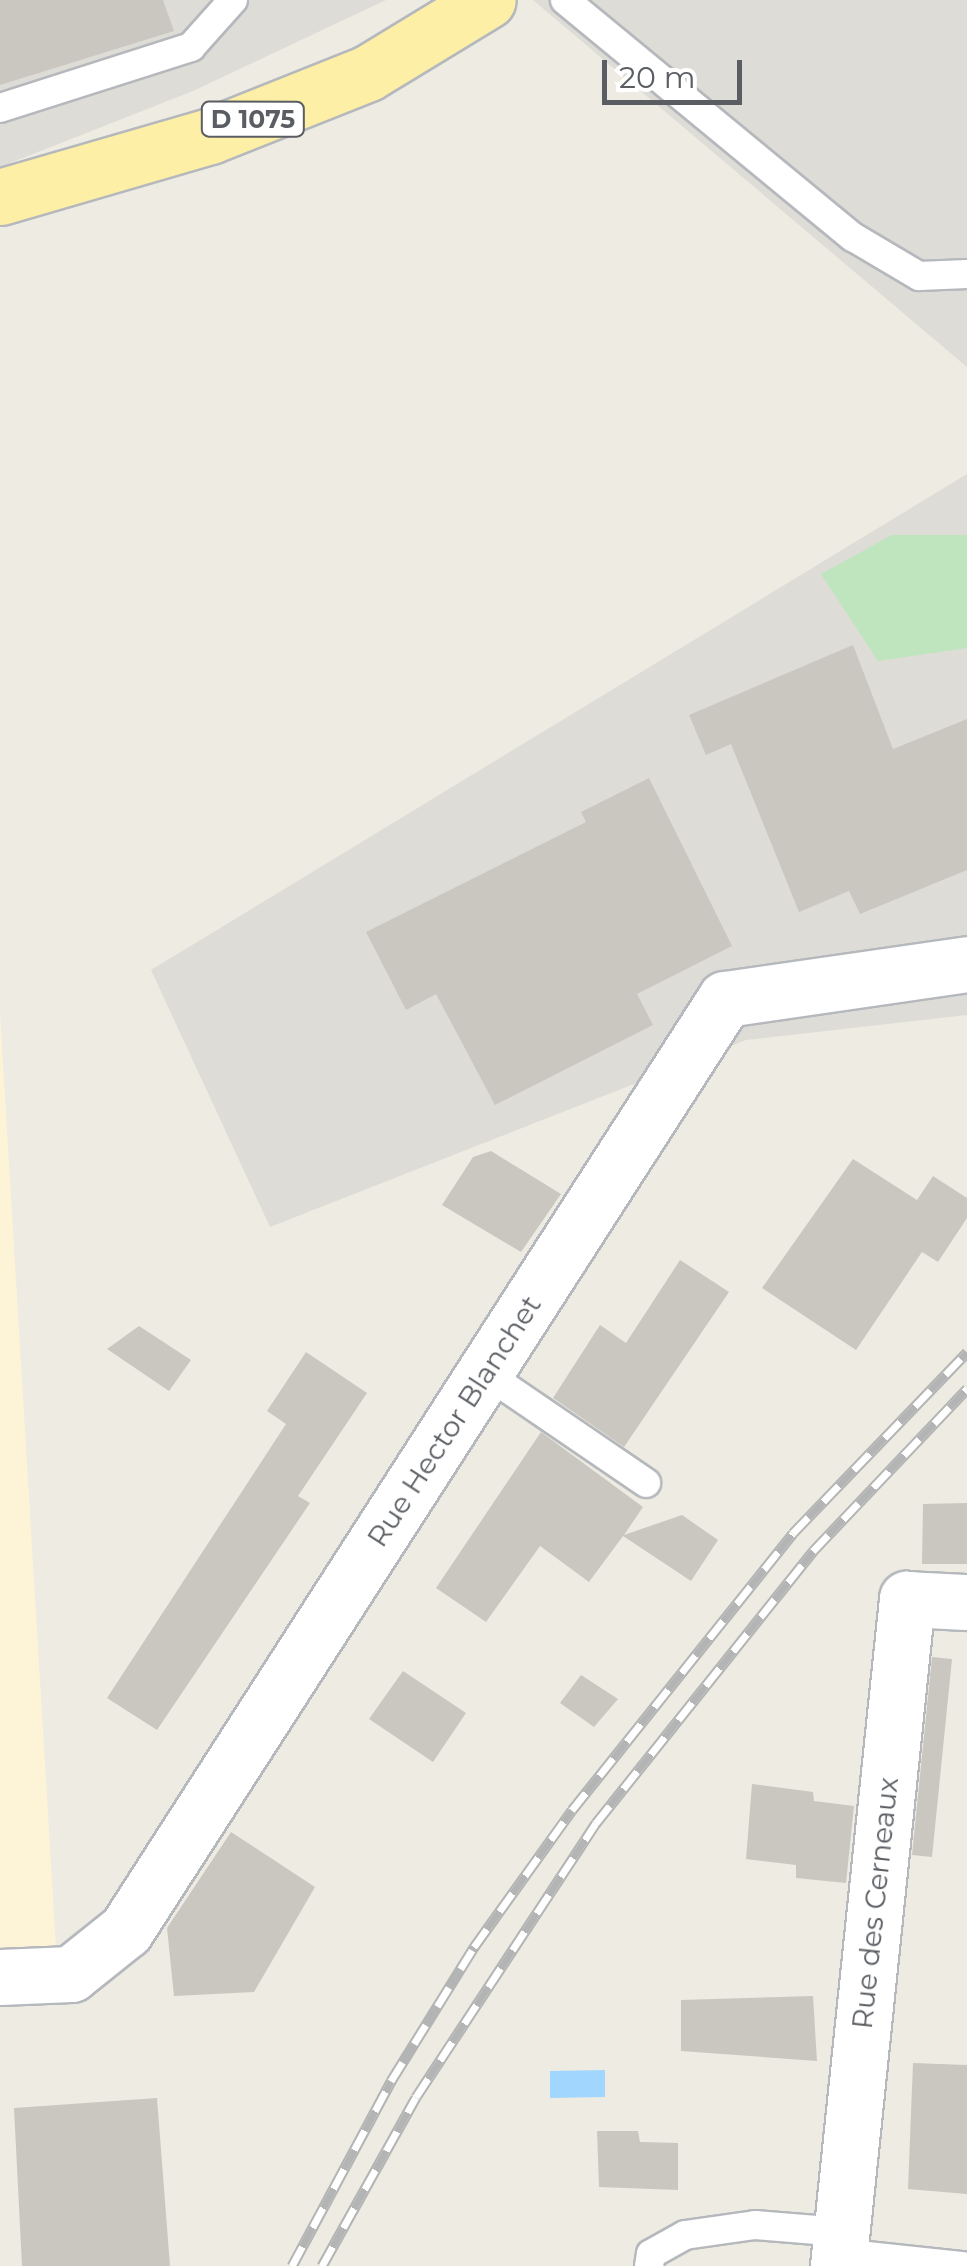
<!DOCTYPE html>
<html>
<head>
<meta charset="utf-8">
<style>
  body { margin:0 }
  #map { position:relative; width:967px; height:2266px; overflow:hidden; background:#edebe2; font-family:Montserrat,sans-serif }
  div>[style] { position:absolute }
  .commercial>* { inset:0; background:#fdf4d7 }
  .industrial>* { inset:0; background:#dedcd6 }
  .green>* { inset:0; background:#bfe5be }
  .water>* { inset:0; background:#a1d6fe }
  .building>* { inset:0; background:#cac7c1 }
  .roads { filter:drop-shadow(2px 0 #b5b8bc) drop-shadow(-2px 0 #b5b8bc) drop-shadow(0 2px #b5b8bc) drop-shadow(0 -2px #b5b8bc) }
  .lane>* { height:28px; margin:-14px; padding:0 14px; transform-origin:14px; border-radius:14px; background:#fff }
  .street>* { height:55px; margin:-27.5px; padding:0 27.5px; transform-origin:27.5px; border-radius:27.5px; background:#fff }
  .primary>* { height:55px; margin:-27.5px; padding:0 27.5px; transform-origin:27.5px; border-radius:27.5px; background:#feefa6 }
  .rail>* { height:11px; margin-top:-5.5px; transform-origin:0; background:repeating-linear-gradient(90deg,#fff 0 22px,#b3b4b4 0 44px); box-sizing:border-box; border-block:2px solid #b3b4b4 }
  span { translate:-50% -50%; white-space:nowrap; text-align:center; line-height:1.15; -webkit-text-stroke:8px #fff; paint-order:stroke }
  .shield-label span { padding:2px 8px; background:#fff; border:2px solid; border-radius:8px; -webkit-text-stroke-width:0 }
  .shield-label { font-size:25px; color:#5a5e63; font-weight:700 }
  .street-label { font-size:28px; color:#5a5e63 }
  .scale { position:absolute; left:602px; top:60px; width:140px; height:45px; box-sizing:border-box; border:5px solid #5a5e63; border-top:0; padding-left:12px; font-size:30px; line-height:35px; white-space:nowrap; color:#5a5e63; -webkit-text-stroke:8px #fff; paint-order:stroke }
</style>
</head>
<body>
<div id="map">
  <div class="commercial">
    <div style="clip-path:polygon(0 1013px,56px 1947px,0 1948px)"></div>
  </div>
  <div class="industrial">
    <div style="clip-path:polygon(0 0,386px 0,193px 91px,0 167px)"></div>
    <div style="clip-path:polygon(533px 0,967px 0,967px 367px)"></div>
    <div style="clip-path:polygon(967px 474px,967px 1015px,746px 1040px,270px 1227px,151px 970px)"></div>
  </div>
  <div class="green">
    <div style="clip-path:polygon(892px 535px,967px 535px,967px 648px,878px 661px,821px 574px)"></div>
  </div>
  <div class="water">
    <div style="clip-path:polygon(605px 2070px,605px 2097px,550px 2098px,550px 2071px)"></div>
  </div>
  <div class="building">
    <div style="clip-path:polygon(0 0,163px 0,174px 31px,0 85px)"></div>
    <div style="clip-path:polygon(853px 645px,893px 749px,967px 719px,967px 870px,860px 914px,849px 891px,799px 912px,731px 744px,706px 755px,689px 715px)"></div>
    <div style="clip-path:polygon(649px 778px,732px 946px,637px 994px,653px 1025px,495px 1105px,436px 994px,406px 1010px,366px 932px,586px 822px,581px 812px)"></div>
    <div style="clip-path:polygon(491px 1151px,561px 1194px,521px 1252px,442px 1205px,473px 1157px)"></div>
    <div style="clip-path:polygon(853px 1159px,917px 1200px,933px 1176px,967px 1198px,967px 1218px,938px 1262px,922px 1252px,856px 1350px,762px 1288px)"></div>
    <div style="clip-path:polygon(680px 1260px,729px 1292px,624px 1447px,553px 1398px,600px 1325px,626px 1343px)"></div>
    <div style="clip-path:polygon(139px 1326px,191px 1360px,169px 1391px,107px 1349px)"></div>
    <div style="clip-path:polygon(306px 1352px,367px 1393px,298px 1496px,310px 1503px,157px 1730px,107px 1698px,286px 1424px,267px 1411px)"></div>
    <div style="clip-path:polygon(541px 1432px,643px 1507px,624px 1535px,682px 1515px,718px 1540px,691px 1581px,623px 1536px,589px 1582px,540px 1546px,486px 1622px,436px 1588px)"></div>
    <div style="clip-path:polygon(967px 1503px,967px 1564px,922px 1564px,923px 1504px)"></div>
    <div style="clip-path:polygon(932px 1657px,952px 1659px,932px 1857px,912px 1855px)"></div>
    <div style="clip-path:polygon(403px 1671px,466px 1713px,433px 1762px,369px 1719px)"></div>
    <div style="clip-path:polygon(581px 1675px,618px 1699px,594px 1727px,560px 1703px)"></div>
    <div style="clip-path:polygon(752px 1784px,813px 1792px,814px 1801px,854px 1806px,846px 1883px,796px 1878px,796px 1865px,746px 1859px)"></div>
    <div style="clip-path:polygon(231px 1832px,315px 1887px,254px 1992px,174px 1996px,167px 1928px)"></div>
    <div style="clip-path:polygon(813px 1996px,817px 2061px,681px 2051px,681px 2000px)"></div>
    <div style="clip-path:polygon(913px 2063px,967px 2065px,967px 2194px,908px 2189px)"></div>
    <div style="clip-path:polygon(157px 2098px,170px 2266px,22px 2266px,14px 2108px)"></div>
    <div style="clip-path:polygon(597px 2131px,638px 2131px,640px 2142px,678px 2143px,678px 2190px,599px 2187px)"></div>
  </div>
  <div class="roads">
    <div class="lane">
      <div style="left:565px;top:0;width:373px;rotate:39.5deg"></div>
      <div style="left:853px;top:237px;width:77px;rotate:30.6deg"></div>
      <div style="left:919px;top:276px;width:48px;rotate:-2.4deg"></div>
      <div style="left:0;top:108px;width:201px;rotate:-17.7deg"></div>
      <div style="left:191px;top:47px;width:63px;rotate:-48.2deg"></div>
      <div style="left:485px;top:1373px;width:195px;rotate:34.3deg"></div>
      <div style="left:839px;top:2253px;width:125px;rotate:6deg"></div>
      <div style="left:649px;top:2266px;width:12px;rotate:-81deg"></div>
      <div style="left:651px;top:2254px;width:39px;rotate:-29deg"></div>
      <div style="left:685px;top:2235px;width:71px;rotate:-8.1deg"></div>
      <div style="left:755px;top:2225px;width:86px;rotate:4.7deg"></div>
    </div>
    <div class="street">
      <div style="left:0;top:1977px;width:71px;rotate:-2.4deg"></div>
      <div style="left:71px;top:1974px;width:70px;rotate:-38.7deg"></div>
      <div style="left:126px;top:1930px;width:1107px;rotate:-57.24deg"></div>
      <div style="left:725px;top:999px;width:245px;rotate:-8.2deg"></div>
      <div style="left:838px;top:2266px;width:671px;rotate:-84.09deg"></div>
      <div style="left:907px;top:1599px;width:60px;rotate:2.9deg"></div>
    </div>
    <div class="primary">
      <div style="left:0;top:197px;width:219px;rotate:-16.2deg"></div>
      <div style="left:210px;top:136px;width:170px;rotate:-21.7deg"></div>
      <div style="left:368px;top:73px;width:140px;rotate:-31.3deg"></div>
    </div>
  </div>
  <div class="rail">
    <div style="left:292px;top:2266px;width:210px;rotate:-61.8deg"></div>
    <div style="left:391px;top:2081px;width:158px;rotate:-58.2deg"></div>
    <div style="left:474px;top:1947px;width:168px;rotate:-54.4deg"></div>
    <div style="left:572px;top:1810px;width:354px;rotate:-51.4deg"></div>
    <div style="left:793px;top:1533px;width:251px;rotate:-46.1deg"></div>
    <div style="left:322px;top:2266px;width:193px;rotate:-60.9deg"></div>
    <div style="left:416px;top:2097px;width:328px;rotate:-56.7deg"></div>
    <div style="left:596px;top:1823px;width:348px;rotate:-51.4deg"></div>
    <div style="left:813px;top:1551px;width:224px;rotate:-46.5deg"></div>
  </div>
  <div class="shield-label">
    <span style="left:253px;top:119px">D 1075</span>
  </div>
  <div class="street-label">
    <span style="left:454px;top:1421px;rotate:-57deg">Rue Hector Blanchet</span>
    <span style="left:875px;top:1903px;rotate:-84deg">Rue des Cerneaux</span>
  </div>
  <div class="scale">20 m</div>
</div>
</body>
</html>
